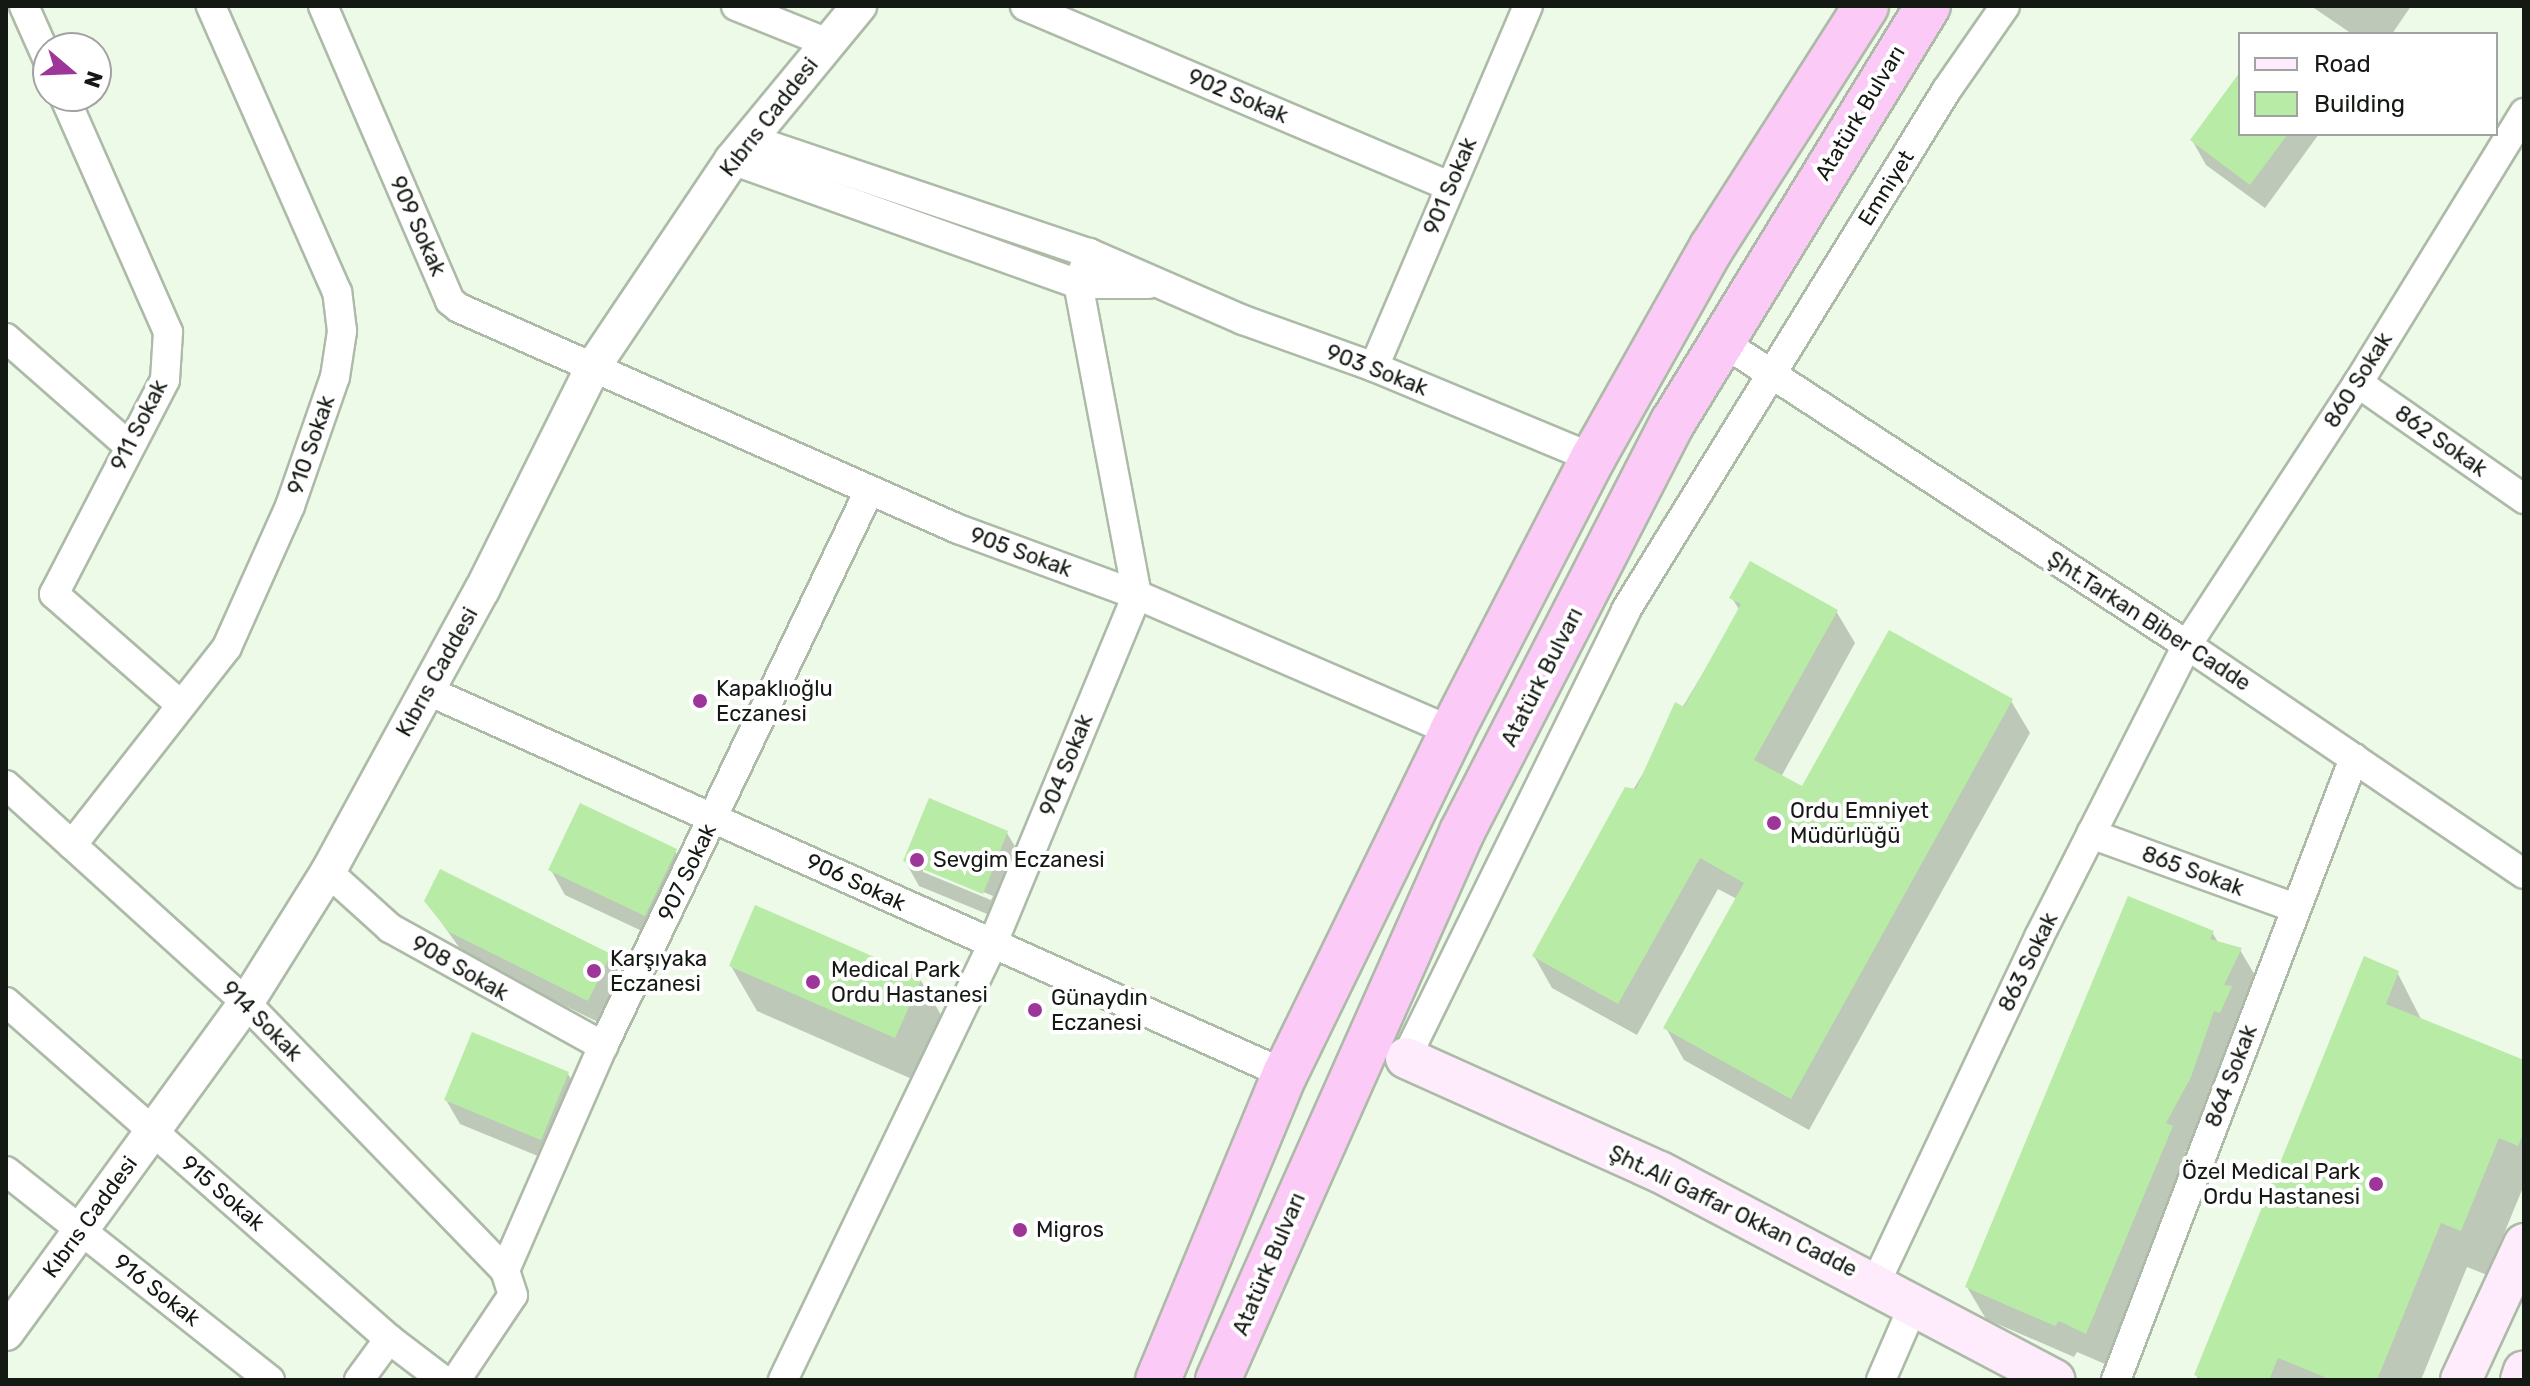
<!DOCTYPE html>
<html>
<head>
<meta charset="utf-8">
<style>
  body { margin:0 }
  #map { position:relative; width:2530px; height:1386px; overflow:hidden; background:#edfae8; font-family:Rubik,sans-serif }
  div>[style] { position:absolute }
  .shadow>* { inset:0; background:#0003 }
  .building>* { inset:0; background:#b8eba5 }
  .roads { filter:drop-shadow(2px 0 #adbaa8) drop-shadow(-2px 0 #adbaa8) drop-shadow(0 2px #adbaa8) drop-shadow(0 -2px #adbaa8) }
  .minor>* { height:28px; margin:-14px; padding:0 14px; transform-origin:14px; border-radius:14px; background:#fff }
  .tertiary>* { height:34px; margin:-17px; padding:0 17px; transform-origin:17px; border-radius:17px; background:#fff }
  .secondary>* { height:40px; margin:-20px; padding:0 20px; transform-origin:20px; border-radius:20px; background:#feebfc }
  .trunk>* { height:44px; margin:-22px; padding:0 22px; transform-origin:22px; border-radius:22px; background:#fccaf7 }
  .dots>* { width:22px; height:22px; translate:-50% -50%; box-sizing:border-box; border:4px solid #fff; border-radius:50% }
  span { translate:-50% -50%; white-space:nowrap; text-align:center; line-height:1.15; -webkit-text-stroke:8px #fff; paint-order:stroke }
  .street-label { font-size:22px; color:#141913 }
  .poi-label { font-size:22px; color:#141913 }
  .left { translate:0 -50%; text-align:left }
  .right { translate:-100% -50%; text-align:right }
  .frame { position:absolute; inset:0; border:8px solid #141913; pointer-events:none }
  .legend { position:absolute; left:2238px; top:32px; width:260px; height:104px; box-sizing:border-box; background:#fff; border:2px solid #a1a3a1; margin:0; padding:10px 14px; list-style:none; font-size:24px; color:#141913 }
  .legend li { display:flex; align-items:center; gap:16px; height:40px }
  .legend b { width:40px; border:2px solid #a1a3a1 }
  .north { position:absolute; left:32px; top:32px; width:80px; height:80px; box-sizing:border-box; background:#fff; border:2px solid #a1a3a1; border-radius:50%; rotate:109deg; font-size:22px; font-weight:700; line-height:32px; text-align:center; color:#141913 }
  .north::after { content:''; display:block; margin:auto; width:28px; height:36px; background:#9e369a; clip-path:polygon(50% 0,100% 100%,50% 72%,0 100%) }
</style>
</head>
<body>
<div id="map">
  <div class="shadow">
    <div style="clip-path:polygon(2311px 6px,2411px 6px,2392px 34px,2352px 34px)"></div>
    <div style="clip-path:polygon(2240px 75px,2240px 134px,2319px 134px,2265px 208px,2206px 165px,2192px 140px)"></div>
    <div style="clip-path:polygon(1732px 598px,1836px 611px,1855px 643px,1781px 777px,1803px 789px,2011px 701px,2030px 733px,1809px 1130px,1684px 1060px,1666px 1028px,1737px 899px,1718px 889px,1637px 1035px,1552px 988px,1534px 956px,1740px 611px)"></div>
    <div style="clip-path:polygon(evenodd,1007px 833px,1021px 857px,997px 918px,919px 886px,905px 861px,1007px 833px,923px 867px,993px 896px,991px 900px,923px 872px,923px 867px)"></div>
    <div style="clip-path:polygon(675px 851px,689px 875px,659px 939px,565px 895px,551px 870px)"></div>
    <div style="clip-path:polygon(426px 901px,609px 955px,623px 980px,602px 1024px,466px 957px)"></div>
    <div style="clip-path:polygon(2212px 932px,2219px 944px,2240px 950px,2259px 982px,2208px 1110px,2185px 1152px,2190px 1160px,2105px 1364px,2077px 1352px,2074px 1357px,1986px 1319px,1967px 1287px)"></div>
    <div style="clip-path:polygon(731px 966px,920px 979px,947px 1025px,921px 1083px,757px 1011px)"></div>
    <div style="clip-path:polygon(2397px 972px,2422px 1021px,2524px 1062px,2524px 1185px,2487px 1275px,2467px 1267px,2421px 1380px,2199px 1380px,2196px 1375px)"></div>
    <div style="clip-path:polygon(568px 1074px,582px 1098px,555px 1163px,460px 1124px,446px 1100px)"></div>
  </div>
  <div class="building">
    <div style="clip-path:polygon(2240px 72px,2240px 134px,2288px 134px,2250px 185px,2190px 140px)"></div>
    <div style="clip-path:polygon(1750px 561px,1838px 610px,1754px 760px,1802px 786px,1889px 630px,2013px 699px,1791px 1099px,1663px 1028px,1744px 883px,1700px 858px,1618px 1004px,1532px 956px,1625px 787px,1636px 789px,1675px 702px,1684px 707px,1741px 604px,1729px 598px)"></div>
    <div style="clip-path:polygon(929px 798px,1008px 831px,983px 894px,903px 861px)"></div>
    <div style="clip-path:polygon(580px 803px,677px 849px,645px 916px,548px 870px)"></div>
    <div style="clip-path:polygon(440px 869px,611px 954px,588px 1001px,449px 932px,424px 901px)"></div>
    <div style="clip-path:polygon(2128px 896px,2214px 931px,2210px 939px,2242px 948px,2224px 985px,2232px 986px,2220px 1013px,2214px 1011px,2191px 1077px,2166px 1123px,2173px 1126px,2086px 1334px,2059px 1321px,2055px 1326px,1965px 1287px)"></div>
    <div style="clip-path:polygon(755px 905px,922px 978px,895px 1038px,729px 966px)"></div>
    <div style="clip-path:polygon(2364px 956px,2399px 971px,2386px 1004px,2524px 1060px,2524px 1132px,2518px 1146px,2499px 1138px,2461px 1231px,2441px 1223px,2377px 1380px,2332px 1380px,2278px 1358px,2269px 1380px,2207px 1380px,2194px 1375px)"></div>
    <div style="clip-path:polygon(472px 1032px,569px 1072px,541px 1140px,444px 1100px)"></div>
  </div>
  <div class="roads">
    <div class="minor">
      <div style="left:24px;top:6px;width:59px;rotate:66deg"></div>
      <div style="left:323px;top:6px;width:321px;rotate:66.7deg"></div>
      <div style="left:450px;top:301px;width:11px;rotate:38deg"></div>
      <div style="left:459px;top:308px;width:546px;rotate:23.89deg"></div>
      <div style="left:958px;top:529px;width:191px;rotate:20.2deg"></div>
      <div style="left:1137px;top:595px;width:343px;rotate:23.4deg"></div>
      <div style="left:736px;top:6px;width:99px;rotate:21.9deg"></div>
      <div style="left:1025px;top:6px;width:462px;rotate:23deg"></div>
      <div style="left:64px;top:96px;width:258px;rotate:66.2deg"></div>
      <div style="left:168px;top:332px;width:48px;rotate:93.6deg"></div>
      <div style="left:165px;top:380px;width:241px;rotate:117.4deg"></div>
      <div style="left:54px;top:594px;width:169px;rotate:41.2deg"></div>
      <div style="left:750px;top:139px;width:358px;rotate:18.6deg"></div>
      <div style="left:1089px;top:253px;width:168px;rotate:23.5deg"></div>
      <div style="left:1243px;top:320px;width:139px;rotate:19.7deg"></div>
      <div style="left:1374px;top:367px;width:237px;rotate:22.6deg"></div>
      <div style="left:732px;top:160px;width:368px;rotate:19.7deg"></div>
      <div style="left:1078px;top:284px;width:70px"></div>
      <div style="left:6px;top:338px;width:162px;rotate:41.3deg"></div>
      <div style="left:1721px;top:341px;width:556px;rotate:33.12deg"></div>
      <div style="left:2187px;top:645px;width:407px;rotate:34.2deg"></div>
      <div style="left:1374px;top:367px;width:392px;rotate:-66.9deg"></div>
      <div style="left:2358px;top:383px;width:203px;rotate:34.9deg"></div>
      <div style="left:426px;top:690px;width:941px;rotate:24.09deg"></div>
      <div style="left:6px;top:785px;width:324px;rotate:42.2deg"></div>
      <div style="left:246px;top:1003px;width:372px;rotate:45.9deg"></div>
      <div style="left:2091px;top:834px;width:217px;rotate:19.9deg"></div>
      <div style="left:72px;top:845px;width:251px;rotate:-51.9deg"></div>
      <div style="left:227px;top:647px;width:154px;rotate:-65.9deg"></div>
      <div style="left:290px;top:506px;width:137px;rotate:-70.8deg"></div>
      <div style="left:335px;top:377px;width:47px;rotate:-81.3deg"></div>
      <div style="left:342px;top:331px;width:39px;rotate:-97deg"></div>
      <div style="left:337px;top:292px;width:313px;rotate:-113.8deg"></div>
      <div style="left:328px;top:872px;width:84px;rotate:42.1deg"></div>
      <div style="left:390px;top:928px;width:244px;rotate:29deg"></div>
      <div style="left:6px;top:1002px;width:510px;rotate:41.34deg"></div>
      <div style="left:389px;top:1339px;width:68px;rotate:37.2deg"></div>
      <div style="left:1406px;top:1058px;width:499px;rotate:-63.8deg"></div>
      <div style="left:1626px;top:610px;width:610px;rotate:-58.34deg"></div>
      <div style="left:1946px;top:91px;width:103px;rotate:-55.2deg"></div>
      <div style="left:6px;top:1171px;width:337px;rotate:38.4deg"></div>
      <div style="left:1876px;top:1282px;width:382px;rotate:-64.7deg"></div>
      <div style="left:2039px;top:937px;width:327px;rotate:-63.1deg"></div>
      <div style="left:2187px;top:645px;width:313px;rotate:-56.9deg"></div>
      <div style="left:2358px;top:383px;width:317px;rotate:-58.4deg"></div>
      <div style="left:359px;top:1380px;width:51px;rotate:-53.8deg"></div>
      <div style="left:456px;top:1380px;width:102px;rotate:-56.2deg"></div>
      <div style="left:513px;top:1295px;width:26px;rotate:-108deg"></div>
      <div style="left:505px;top:1270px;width:244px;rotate:-66.4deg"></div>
      <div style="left:603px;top:1046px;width:615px;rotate:-64.39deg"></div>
      <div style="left:783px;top:1380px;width:483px;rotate:-64.3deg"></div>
      <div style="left:992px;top:945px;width:379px;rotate:-67.5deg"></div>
      <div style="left:1137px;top:595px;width:317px;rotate:-100.7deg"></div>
      <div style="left:1078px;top:284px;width:33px;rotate:-70deg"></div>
      <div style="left:1881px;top:1380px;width:83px;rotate:-66.5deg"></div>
      <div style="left:2116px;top:1380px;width:666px;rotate:-69.06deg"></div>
    </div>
    <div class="tertiary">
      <div style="left:6px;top:1333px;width:408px;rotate:-54deg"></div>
      <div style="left:246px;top:1003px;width:155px;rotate:-58deg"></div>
      <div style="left:328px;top:872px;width:321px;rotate:-61.4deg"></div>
      <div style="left:482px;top:590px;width:249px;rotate:-63.5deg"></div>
      <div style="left:593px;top:367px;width:249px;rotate:-56.1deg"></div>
      <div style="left:732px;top:160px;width:200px;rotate:-50.5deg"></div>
    </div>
    <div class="secondary">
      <div style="left:1406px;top:1058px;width:278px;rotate:24.2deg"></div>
      <div style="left:1660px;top:1172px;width:446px;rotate:27.8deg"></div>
      <div style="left:2461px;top:1380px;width:150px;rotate:-65.1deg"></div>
      <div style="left:2521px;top:1380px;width:9px;rotate:-72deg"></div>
    </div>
    <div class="trunk">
      <div style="left:1158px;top:1380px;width:331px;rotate:-67.5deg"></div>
      <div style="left:1285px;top:1074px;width:381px;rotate:-64deg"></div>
      <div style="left:1452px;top:731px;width:307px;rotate:-62.7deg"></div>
      <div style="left:1593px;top:458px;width:242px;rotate:-60.6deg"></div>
      <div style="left:1712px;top:247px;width:286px;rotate:-57.4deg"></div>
      <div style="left:1218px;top:1380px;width:600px;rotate:-66deg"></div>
      <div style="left:1462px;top:832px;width:461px;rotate:-62.8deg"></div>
      <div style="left:1673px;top:422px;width:488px;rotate:-58.5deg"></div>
    </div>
  </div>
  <div class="dots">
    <div style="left:700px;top:701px;background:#9e369a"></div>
    <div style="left:1774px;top:823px;background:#9e369a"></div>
    <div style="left:917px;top:860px;background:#9e369a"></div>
    <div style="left:594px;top:971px;background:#9e369a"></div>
    <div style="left:813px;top:982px;background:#9e369a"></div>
    <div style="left:1035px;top:1010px;background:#9e369a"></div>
    <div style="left:2376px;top:1184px;background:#9e369a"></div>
    <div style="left:1020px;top:1230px;background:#9e369a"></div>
  </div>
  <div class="street-label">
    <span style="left:1238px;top:96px;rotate:23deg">902 Sokak</span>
    <span style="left:1860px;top:113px;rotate:-59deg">Atatürk Bulvarı</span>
    <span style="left:769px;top:117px;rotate:-52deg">Kıbrıs Caddesi</span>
    <span style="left:1450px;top:186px;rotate:-67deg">901 Sokak</span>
    <span style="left:1886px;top:188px;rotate:-58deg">Emniyet</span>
    <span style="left:418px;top:226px;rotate:66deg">909 Sokak</span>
    <span style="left:1377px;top:370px;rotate:21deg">903 Sokak</span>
    <span style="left:2358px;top:380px;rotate:-58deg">860 Sokak</span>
    <span style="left:139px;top:425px;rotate:-63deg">911 Sokak</span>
    <span style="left:2441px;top:441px;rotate:35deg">862 Sokak</span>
    <span style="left:311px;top:445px;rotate:-71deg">910 Sokak</span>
    <span style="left:1021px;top:552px;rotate:20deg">905 Sokak</span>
    <span style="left:2149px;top:621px;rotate:33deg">Şht.Tarkan Biber Cadde</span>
    <span style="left:437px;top:672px;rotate:-61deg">Kıbrıs Caddesi</span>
    <span style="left:1542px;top:677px;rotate:-63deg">Atatürk Bulvarı</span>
    <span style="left:1066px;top:765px;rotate:-68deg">904 Sokak</span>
    <span style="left:2193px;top:871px;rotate:20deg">865 Sokak</span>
    <span style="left:687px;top:872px;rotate:-64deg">907 Sokak</span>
    <span style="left:856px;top:882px;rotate:25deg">906 Sokak</span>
    <span style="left:2028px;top:962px;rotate:-64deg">863 Sokak</span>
    <span style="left:460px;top:968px;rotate:30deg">908 Sokak</span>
    <span style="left:262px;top:1021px;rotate:45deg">914 Sokak</span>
    <span style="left:2231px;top:1076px;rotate:-69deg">864 Sokak</span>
    <span style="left:223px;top:1193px;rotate:41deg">915 Sokak</span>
    <span style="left:1733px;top:1211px;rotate:26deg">Şht.Ali Gaffar Okkan Cadde</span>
    <span style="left:90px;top:1217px;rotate:-54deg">Kıbrıs Caddesi</span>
    <span style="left:1269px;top:1264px;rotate:-67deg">Atatürk Bulvarı</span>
    <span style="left:157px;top:1290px;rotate:38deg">916 Sokak</span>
  </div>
  <div class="poi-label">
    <span class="left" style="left:716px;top:701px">Kapaklıoğlu<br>Eczanesi</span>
    <span class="left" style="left:1790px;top:823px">Ordu Emniyet<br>Müdürlüğü</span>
    <span class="left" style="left:933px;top:860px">Sevgim Eczanesi</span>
    <span class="left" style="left:610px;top:971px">Karşıyaka<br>Eczanesi</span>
    <span class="left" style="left:831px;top:982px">Medical Park<br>Ordu Hastanesi</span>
    <span class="left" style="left:1051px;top:1010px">Günaydın<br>Eczanesi</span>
    <span class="right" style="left:2360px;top:1184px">Özel Medical Park<br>Ordu Hastanesi</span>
    <span class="left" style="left:1036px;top:1230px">Migros</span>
  </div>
  <div class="frame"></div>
  <ul class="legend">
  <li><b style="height:10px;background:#feebfc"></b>Road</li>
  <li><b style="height:22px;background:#b8eba5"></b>Building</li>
  </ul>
  <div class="north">N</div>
</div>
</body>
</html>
